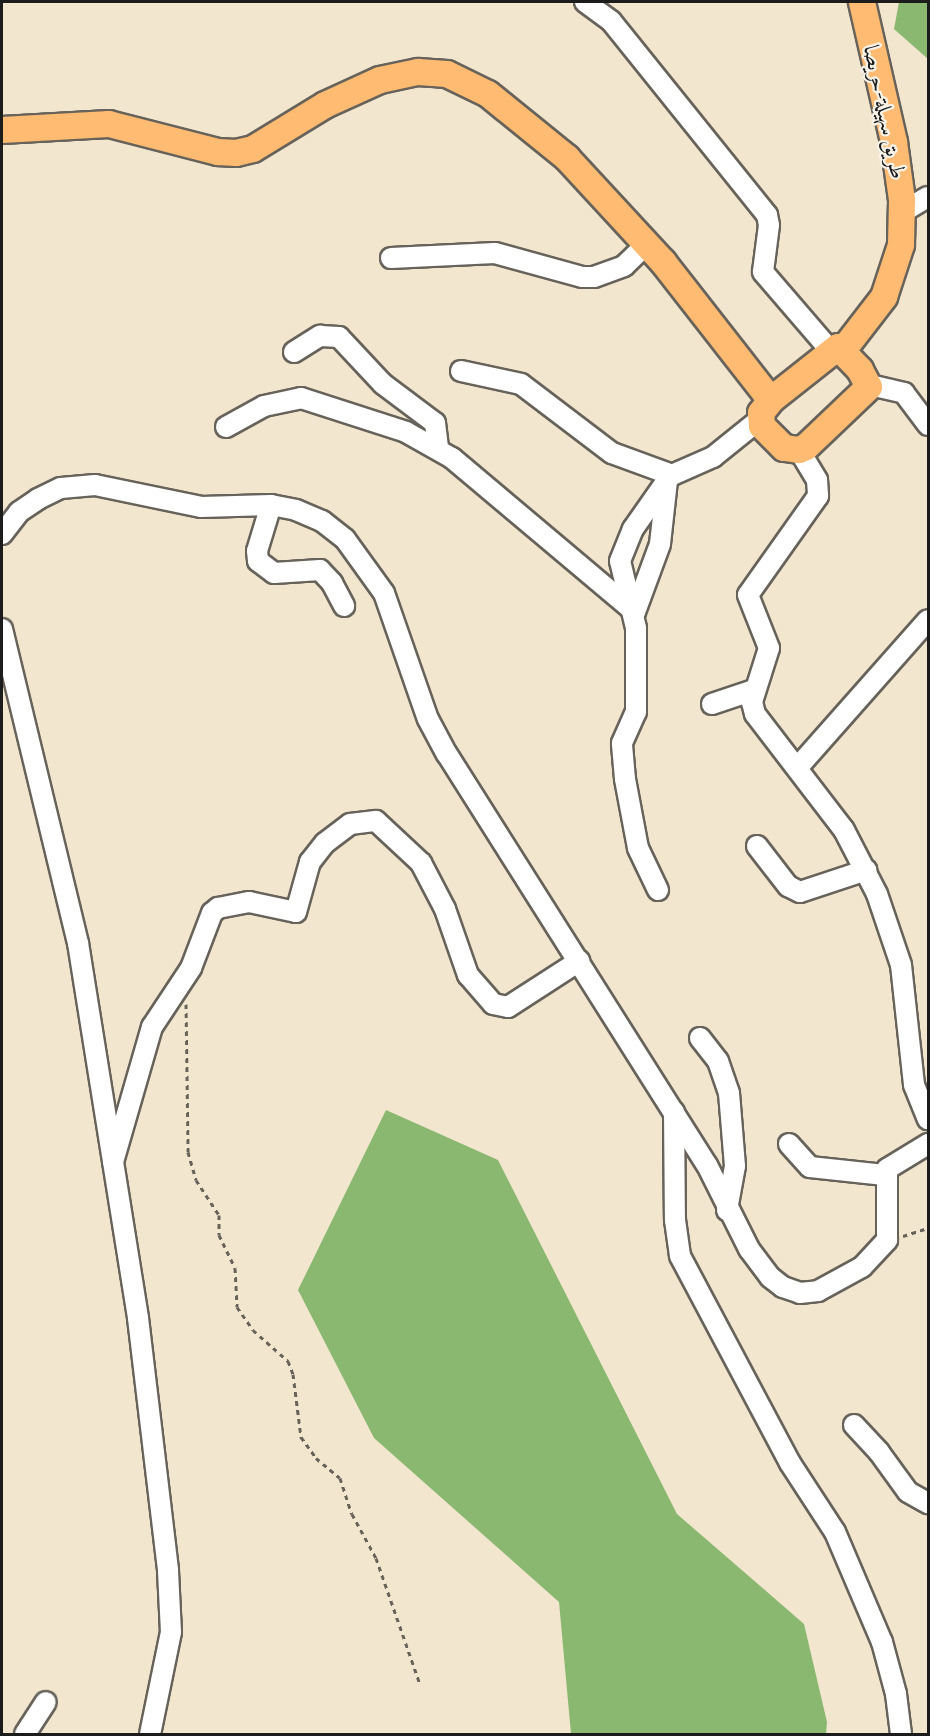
<!DOCTYPE html>
<html>
<head>
<meta charset="utf-8">
<style>
  body { margin:0 }
  #map { position:relative; width:930px; height:1736px; overflow:hidden; background:#f3e6cf; font-family:Alegreya,Amiri,serif }
  div>[style] { position:absolute }
  .forest>* { inset:0; background:#8ab871 }
  .path>* { height:3px; margin-top:-1.5px; transform-origin:0; background:repeating-linear-gradient(90deg,#67635b 0 4.5px,transparent 0 9px) }
  .roads { filter:drop-shadow(2px 0 #67635b) drop-shadow(-2px 0 #67635b) drop-shadow(0 2px #67635b) drop-shadow(0 -2px #67635b) }
  .minor>* { height:20px; margin:-10px; padding:0 10px; transform-origin:10px; border-radius:10px; background:#fff }
  .major>* { height:26px; margin:-13px; padding:0 13px; transform-origin:13px; border-radius:13px; background:#ffbb71 }
  span { translate:-50% -50%; white-space:nowrap; text-align:center; line-height:1.15; -webkit-text-stroke:4.5px #f7f3e8; paint-order:stroke }
  .street-label { font-size:22px; color:#1c1c1c }
  .frame { position:absolute; inset:0; border:3px solid #1c1c1c; pointer-events:none }
</style>
</head>
<body>
<div id="map">
  <div class="forest">
    <div style="clip-path:polygon(899px 2px,928px 2px,928px 59px,894px 29px)"></div>
    <div style="clip-path:polygon(386px 1110px,498px 1160px,677px 1514px,804px 1624px,827px 1722px,826px 1734px,571px 1734px,559px 1602px,374px 1438px,298px 1290px)"></div>
  </div>
  <div class="path">
    <div style="left:186px;top:1004px;width:148px;rotate:89.2deg"></div>
    <div style="left:188px;top:1152px;width:29px;rotate:74deg"></div>
    <div style="left:196px;top:1180px;width:42px;rotate:56.7deg"></div>
    <div style="left:219px;top:1215px;width:20px;rotate:90deg"></div>
    <div style="left:219px;top:1235px;width:37px;rotate:64deg"></div>
    <div style="left:235px;top:1268px;width:39px;rotate:87deg"></div>
    <div style="left:237px;top:1307px;width:28px;rotate:55deg"></div>
    <div style="left:253px;top:1330px;width:47px;rotate:41.5deg"></div>
    <div style="left:288px;top:1361px;width:14px;rotate:69deg"></div>
    <div style="left:293px;top:1374px;width:64px;rotate:82.8deg"></div>
    <div style="left:301px;top:1437px;width:26px;rotate:54deg"></div>
    <div style="left:316px;top:1458px;width:31px;rotate:40deg"></div>
    <div style="left:340px;top:1478px;width:38px;rotate:72deg"></div>
    <div style="left:352px;top:1514px;width:50px;rotate:61.4deg"></div>
    <div style="left:376px;top:1558px;width:133px;rotate:70.8deg"></div>
    <div style="left:903px;top:1236px;width:26px;rotate:-18deg"></div>
  </div>
  <div class="roads">
    <div class="minor">
      <div style="left:585px;top:2px;width:32px;rotate:36deg"></div>
      <div style="left:611px;top:21px;width:249px;rotate:51.2deg"></div>
      <div style="left:767px;top:215px;width:10px;rotate:79deg"></div>
      <div style="left:769px;top:225px;width:47px;rotate:97.3deg"></div>
      <div style="left:763px;top:272px;width:103px;rotate:49.3deg"></div>
      <div style="left:901px;top:213px;width:31px;rotate:-31deg"></div>
      <div style="left:391px;top:258px;width:104px;rotate:-2.8deg"></div>
      <div style="left:495px;top:253px;width:90px;rotate:15.4deg"></div>
      <div style="left:582px;top:277px;width:12px"></div>
      <div style="left:594px;top:277px;width:32px;rotate:-20deg"></div>
      <div style="left:624px;top:266px;width:30px;rotate:-44deg"></div>
      <div style="left:294px;top:352px;width:31px;rotate:-32deg"></div>
      <div style="left:320px;top:336px;width:19px;rotate:3deg"></div>
      <div style="left:339px;top:337px;width:64px;rotate:46.9deg"></div>
      <div style="left:383px;top:384px;width:65px;rotate:36.9deg"></div>
      <div style="left:435px;top:423px;width:26px;rotate:83deg"></div>
      <div style="left:461px;top:371px;width:61px;rotate:12.2deg"></div>
      <div style="left:521px;top:384px;width:114px;rotate:37.2deg"></div>
      <div style="left:612px;top:453px;width:64px;rotate:20.1deg"></div>
      <div style="left:672px;top:475px;width:45px;rotate:-23.7deg"></div>
      <div style="left:713px;top:457px;width:59px;rotate:-38.8deg"></div>
      <div style="left:870px;top:385px;width:35px;rotate:13deg"></div>
      <div style="left:904px;top:393px;width:40px;rotate:53deg"></div>
      <div style="left:226px;top:427px;width:43px;rotate:-28.9deg"></div>
      <div style="left:264px;top:406px;width:38px;rotate:-12deg"></div>
      <div style="left:301px;top:398px;width:110px;rotate:17.9deg"></div>
      <div style="left:406px;top:432px;width:53px;rotate:29.5deg"></div>
      <div style="left:452px;top:458px;width:239px;rotate:40.1deg"></div>
      <div style="left:635px;top:612px;width:72px;rotate:-69.8deg"></div>
      <div style="left:660px;top:544px;width:63px;rotate:-83.7deg"></div>
      <div style="left:799px;top:450px;width:35px;rotate:59deg"></div>
      <div style="left:817px;top:480px;width:16px;rotate:86deg"></div>
      <div style="left:818px;top:496px;width:121px;rotate:125.3deg"></div>
      <div style="left:748px;top:595px;width:57px;rotate:68.4deg"></div>
      <div style="left:769px;top:648px;width:57px;rotate:107.5deg"></div>
      <div style="left:752px;top:702px;width:12px;rotate:76deg"></div>
      <div style="left:755px;top:714px;width:146px;rotate:52.5deg"></div>
      <div style="left:844px;top:830px;width:72px;rotate:62.7deg"></div>
      <div style="left:877px;top:894px;width:75px;rotate:71.3deg"></div>
      <div style="left:901px;top:965px;width:121px;rotate:83.8deg"></div>
      <div style="left:914px;top:1085px;width:37px;rotate:68deg"></div>
      <div style="left:271px;top:505px;width:48px;rotate:106.9deg"></div>
      <div style="left:257px;top:551px;width:10px;rotate:84deg"></div>
      <div style="left:258px;top:561px;width:20px;rotate:37deg"></div>
      <div style="left:274px;top:573px;width:46px;rotate:-3.7deg"></div>
      <div style="left:320px;top:570px;width:18px;rotate:47deg"></div>
      <div style="left:332px;top:583px;width:26px;rotate:62deg"></div>
      <div style="left:2px;top:534px;width:28px;rotate:-52deg"></div>
      <div style="left:19px;top:512px;width:23px;rotate:-34deg"></div>
      <div style="left:38px;top:499px;width:25px;rotate:-26deg"></div>
      <div style="left:61px;top:488px;width:34px;rotate:-5deg"></div>
      <div style="left:95px;top:485px;width:108px;rotate:11.7deg"></div>
      <div style="left:201px;top:507px;width:70px;rotate:-1.6deg"></div>
      <div style="left:271px;top:505px;width:25px;rotate:11deg"></div>
      <div style="left:296px;top:510px;width:28px;rotate:23deg"></div>
      <div style="left:322px;top:521px;width:29px;rotate:38deg"></div>
      <div style="left:345px;top:539px;width:67px;rotate:54.2deg"></div>
      <div style="left:384px;top:593px;width:133px;rotate:70.8deg"></div>
      <div style="left:428px;top:719px;width:40px;rotate:62deg"></div>
      <div style="left:447px;top:754px;width:486px;rotate:57.7deg"></div>
      <div style="left:707px;top:1165px;width:94px;rotate:63.4deg"></div>
      <div style="left:749px;top:1249px;width:35px;rotate:53deg"></div>
      <div style="left:770px;top:1277px;width:16px;rotate:38deg"></div>
      <div style="left:783px;top:1287px;width:18px;rotate:19deg"></div>
      <div style="left:800px;top:1293px;width:18px;rotate:-6deg"></div>
      <div style="left:818px;top:1291px;width:50px;rotate:-28.6deg"></div>
      <div style="left:862px;top:1267px;width:37px;rotate:-47deg"></div>
      <div style="left:887px;top:1240px;width:71px;rotate:-90deg"></div>
      <div style="left:887px;top:1169px;width:48px;rotate:-31.4deg"></div>
      <div style="left:2px;top:629px;width:323px;rotate:76.4deg"></div>
      <div style="left:78px;top:943px;width:380px;rotate:80.9deg"></div>
      <div style="left:138px;top:1318px;width:255px;rotate:83.2deg"></div>
      <div style="left:168px;top:1571px;width:61px;rotate:87.2deg"></div>
      <div style="left:171px;top:1632px;width:104px;rotate:101.6deg"></div>
      <div style="left:712px;top:704px;width:44px;rotate:-18.4deg"></div>
      <div style="left:798px;top:767px;width:196px;rotate:-48.5deg"></div>
      <div style="left:757px;top:846px;width:51px;rotate:52.2deg"></div>
      <div style="left:788px;top:886px;width:13px;rotate:27deg"></div>
      <div style="left:800px;top:892px;width:70px;rotate:-18.4deg"></div>
      <div style="left:658px;top:890px;width:47px;rotate:-115.5deg"></div>
      <div style="left:638px;top:848px;width:70px;rotate:-100.7deg"></div>
      <div style="left:625px;top:779px;width:36px;rotate:-95deg"></div>
      <div style="left:622px;top:743px;width:34px;rotate:-66deg"></div>
      <div style="left:636px;top:712px;width:84px;rotate:-90deg"></div>
      <div style="left:636px;top:628px;width:69px;rotate:-103.4deg"></div>
      <div style="left:620px;top:561px;width:35px;rotate:-68deg"></div>
      <div style="left:633px;top:529px;width:61px;rotate:-55deg"></div>
      <div style="left:700px;top:1038px;width:29px;rotate:52deg"></div>
      <div style="left:718px;top:1061px;width:34px;rotate:71deg"></div>
      <div style="left:729px;top:1093px;width:73px;rotate:85.3deg"></div>
      <div style="left:735px;top:1166px;width:45px;rotate:100.3deg"></div>
      <div style="left:674px;top:1112px;width:108px;rotate:89.5deg"></div>
      <div style="left:675px;top:1220px;width:36px;rotate:82deg"></div>
      <div style="left:680px;top:1256px;width:234px;rotate:62deg"></div>
      <div style="left:790px;top:1463px;width:82px;rotate:56.9deg"></div>
      <div style="left:835px;top:1532px;width:120px;rotate:66.9deg"></div>
      <div style="left:882px;top:1642px;width:54px;rotate:74.9deg"></div>
      <div style="left:896px;top:1694px;width:40px;rotate:82.9deg"></div>
      <div style="left:789px;top:1144px;width:31px;rotate:48deg"></div>
      <div style="left:810px;top:1167px;width:75px;rotate:6.1deg"></div>
      <div style="left:113px;top:1162px;width:141px;rotate:-73.9deg"></div>
      <div style="left:152px;top:1027px;width:71px;rotate:-56.5deg"></div>
      <div style="left:191px;top:968px;width:59px;rotate:-69.1deg"></div>
      <div style="left:212px;top:913px;width:8px;rotate:-40deg"></div>
      <div style="left:218px;top:908px;width:32px;rotate:-11deg"></div>
      <div style="left:249px;top:902px;width:48px;rotate:12deg"></div>
      <div style="left:296px;top:912px;width:52px;rotate:-74.4deg"></div>
      <div style="left:310px;top:862px;width:24px;rotate:-52deg"></div>
      <div style="left:325px;top:843px;width:31px;rotate:-37deg"></div>
      <div style="left:350px;top:824px;width:26px;rotate:-7deg"></div>
      <div style="left:376px;top:821px;width:62px;rotate:43deg"></div>
      <div style="left:421px;top:863px;width:52px;rotate:62.4deg"></div>
      <div style="left:445px;top:909px;width:70px;rotate:70.8deg"></div>
      <div style="left:468px;top:975px;width:38px;rotate:49deg"></div>
      <div style="left:493px;top:1004px;width:15px;rotate:11deg"></div>
      <div style="left:508px;top:1007px;width:85px;rotate:-32.9deg"></div>
      <div style="left:854px;top:1425px;width:37px;rotate:47deg"></div>
      <div style="left:879px;top:1452px;width:49px;rotate:54.1deg"></div>
      <div style="left:908px;top:1492px;width:23px;rotate:29deg"></div>
      <div style="left:25px;top:1734px;width:38px;rotate:-57deg"></div>
    </div>
    <div class="major">
      <div style="left:2px;top:130px;width:107px;rotate:-3.2deg"></div>
      <div style="left:109px;top:124px;width:113px;rotate:14.4deg"></div>
      <div style="left:218px;top:152px;width:18px;rotate:3deg"></div>
      <div style="left:236px;top:153px;width:17px;rotate:-13deg"></div>
      <div style="left:253px;top:149px;width:84px;rotate:-31.4deg"></div>
      <div style="left:325px;top:105px;width:60px;rotate:-24.4deg"></div>
      <div style="left:380px;top:80px;width:39px;rotate:-12deg"></div>
      <div style="left:418px;top:72px;width:29px;rotate:4deg"></div>
      <div style="left:447px;top:74px;width:46px;rotate:26deg"></div>
      <div style="left:488px;top:94px;width:102px;rotate:39deg"></div>
      <div style="left:567px;top:158px;width:142px;rotate:47.3deg"></div>
      <div style="left:663px;top:262px;width:175px;rotate:52deg"></div>
      <div style="left:838px;top:347px;width:32px;rotate:46deg"></div>
      <div style="left:860px;top:370px;width:19px;rotate:62deg"></div>
      <div style="left:869px;top:387px;width:87px;rotate:136.4deg"></div>
      <div style="left:806px;top:447px;width:8px;rotate:157deg"></div>
      <div style="left:799px;top:450px;width:15px;rotate:-172deg"></div>
      <div style="left:784px;top:448px;width:31px;rotate:-135deg"></div>
      <div style="left:762px;top:426px;width:13px;rotate:-94deg"></div>
      <div style="left:761px;top:413px;width:16px;rotate:-52deg"></div>
      <div style="left:771px;top:400px;width:85px;rotate:-38.3deg"></div>
      <div style="left:844px;top:349px;width:66px;rotate:-52.4deg"></div>
      <div style="left:884px;top:297px;width:55px;rotate:-71.9deg"></div>
      <div style="left:901px;top:245px;width:45px;rotate:-88.7deg"></div>
      <div style="left:902px;top:200px;width:59px;rotate:-97.9deg"></div>
      <div style="left:894px;top:142px;width:144px;rotate:-102.9deg"></div>
    </div>
  </div>
  <div class="street-label">
    <span style="left:884px;top:112px;rotate:78deg">طريق سهيلة-حريصا</span>
  </div>
  <div class="frame"></div>
</div>
</body>
</html>
